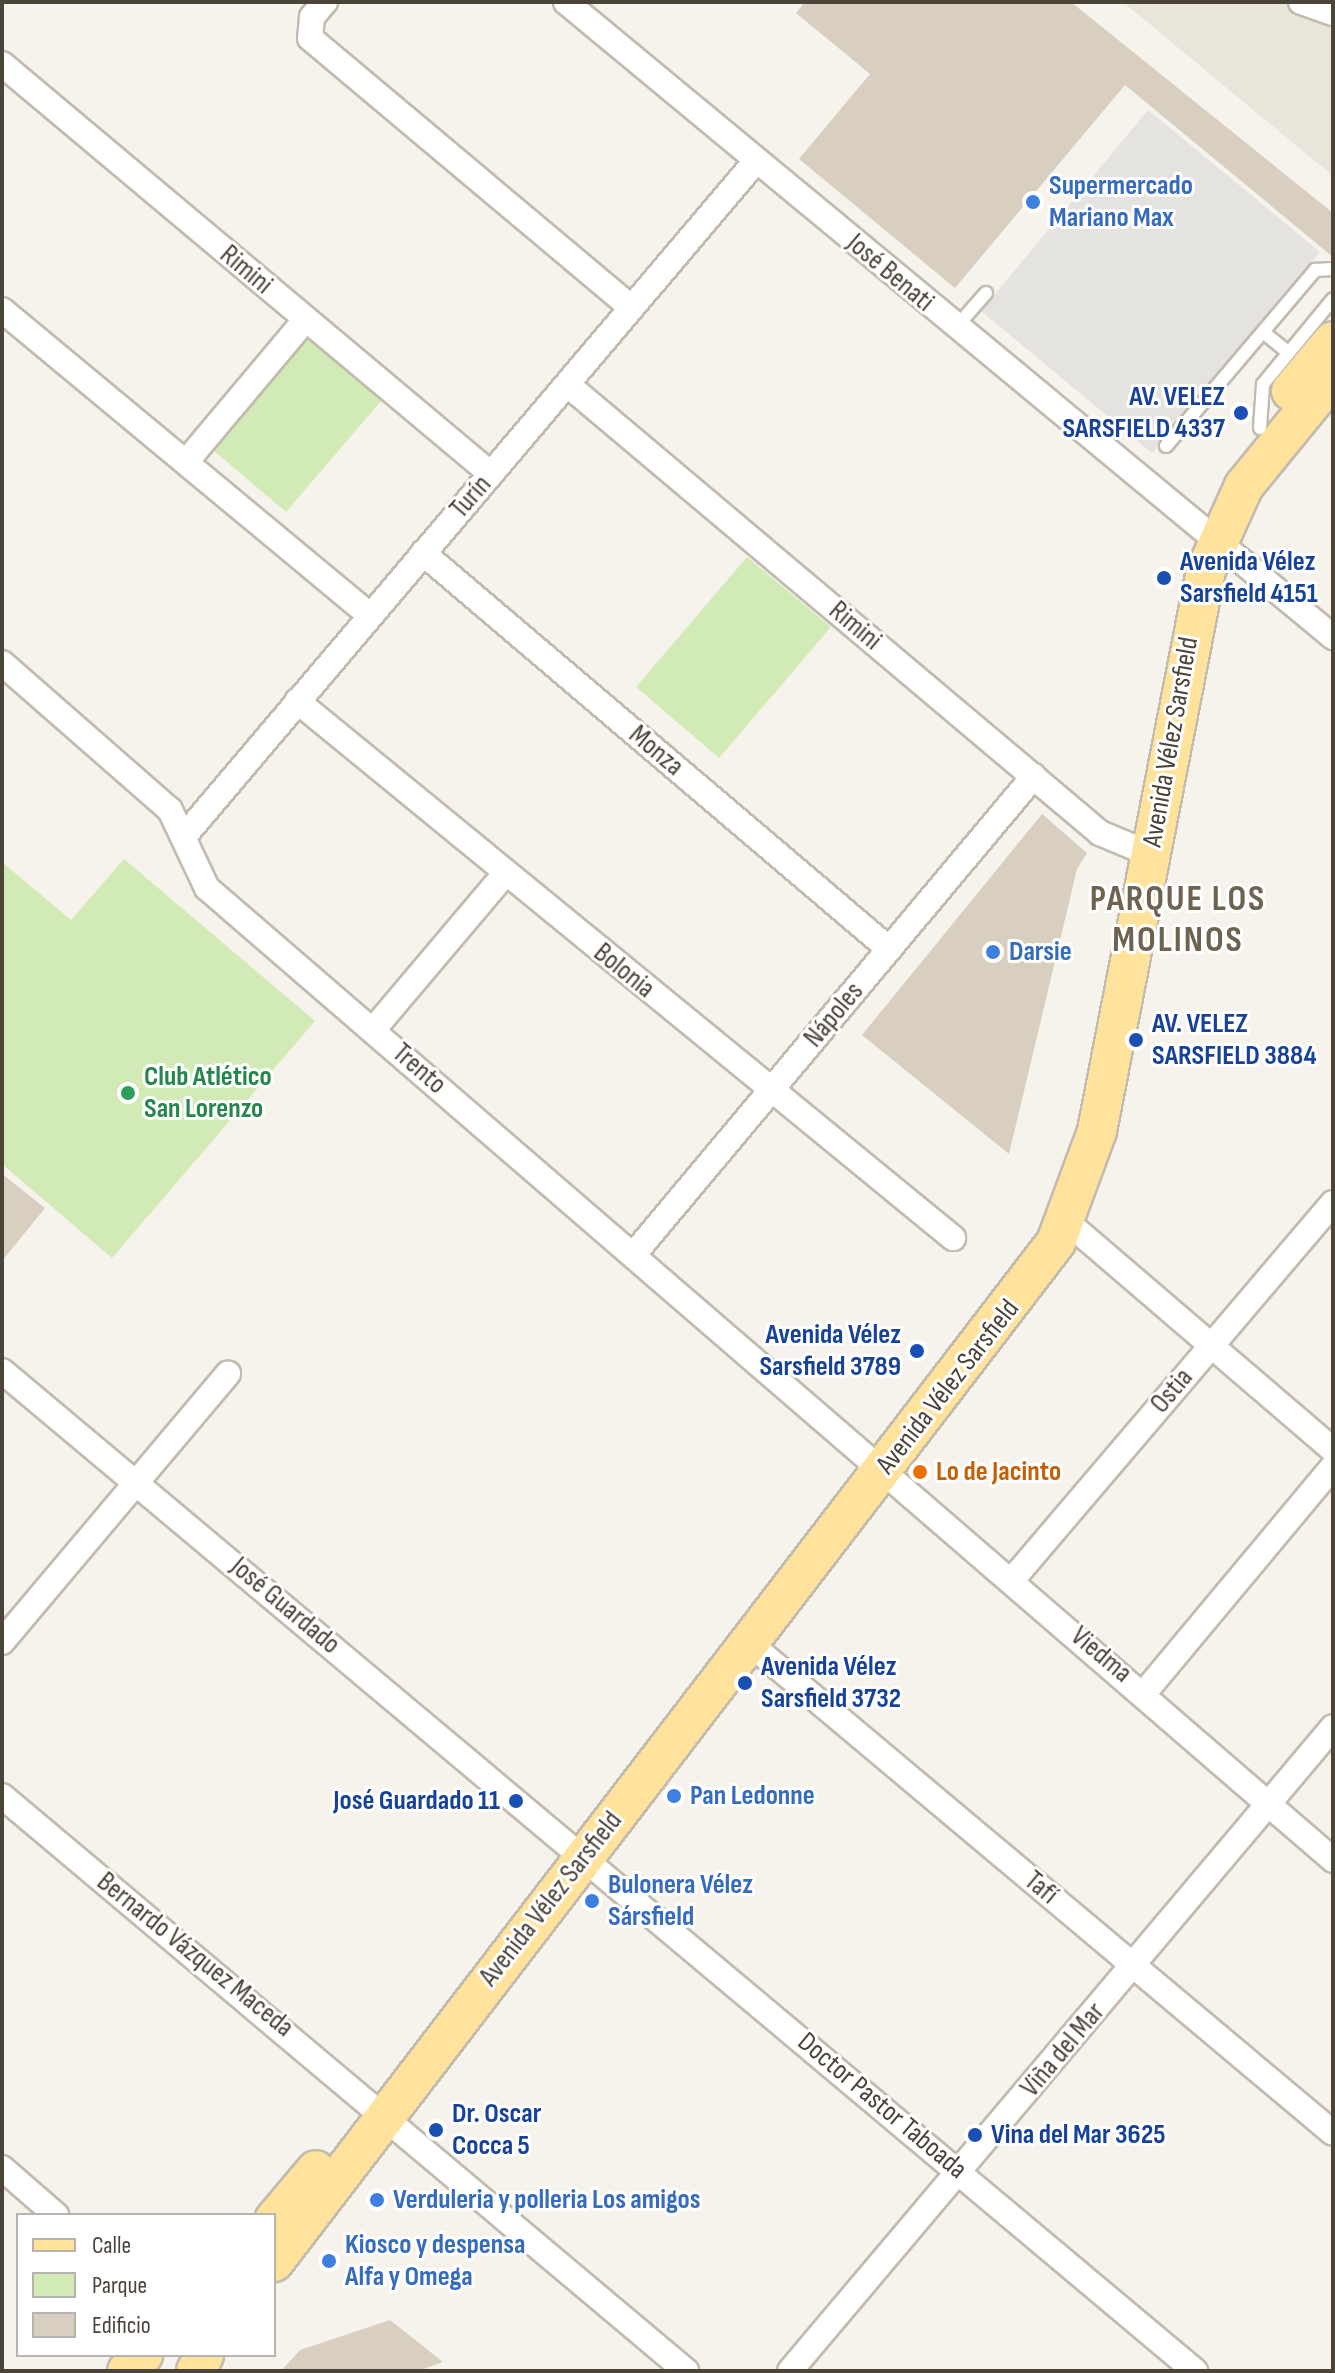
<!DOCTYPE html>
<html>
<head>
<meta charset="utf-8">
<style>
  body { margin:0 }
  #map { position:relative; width:1335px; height:2373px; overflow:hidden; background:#f6f3ec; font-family:"Sofia Sans Condensed",sans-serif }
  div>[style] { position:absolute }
  .residential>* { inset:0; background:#eae5da }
  .green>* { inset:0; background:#d2eab5 }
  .parking>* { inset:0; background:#e5e3e0 }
  .building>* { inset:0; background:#d8cfc1 }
  .roads { filter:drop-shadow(2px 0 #c2bbae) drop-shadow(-2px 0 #c2bbae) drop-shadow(0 2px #c2bbae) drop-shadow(0 -2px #c2bbae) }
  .lane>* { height:12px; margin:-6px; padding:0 6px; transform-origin:6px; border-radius:6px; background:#fff }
  .street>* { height:24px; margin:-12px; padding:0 12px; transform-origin:12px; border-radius:12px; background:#fff }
  .primary>* { height:38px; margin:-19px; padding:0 19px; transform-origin:19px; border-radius:19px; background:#ffe39c }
  .dots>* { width:22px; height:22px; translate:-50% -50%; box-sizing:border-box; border:4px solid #fff; border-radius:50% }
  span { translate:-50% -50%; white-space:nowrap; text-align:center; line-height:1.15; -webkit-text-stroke:6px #fff; paint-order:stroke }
  .shop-label { font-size:28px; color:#366cbe; font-weight:700 }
  .left { translate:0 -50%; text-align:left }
  .street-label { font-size:28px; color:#4b4439 }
  .transit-label { font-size:28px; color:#164399; font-weight:700 }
  .right { translate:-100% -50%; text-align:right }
  .leisure-label { font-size:28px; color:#27864d; font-weight:700 }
  .food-label { font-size:28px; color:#c56008; font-weight:700 }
  .district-label { font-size:36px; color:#6e6250; font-weight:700; letter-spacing:2px }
  .frame { position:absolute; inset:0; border:4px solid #4b4439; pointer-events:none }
  .legend { position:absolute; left:16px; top:2213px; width:260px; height:144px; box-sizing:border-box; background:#fff; border:2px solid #b7b4b0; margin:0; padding:10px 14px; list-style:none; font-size:24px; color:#4b4439 }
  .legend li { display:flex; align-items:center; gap:16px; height:40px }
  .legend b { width:40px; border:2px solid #b7b4b0 }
</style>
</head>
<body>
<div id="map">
  <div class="residential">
    <div style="clip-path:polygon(1123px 2px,1333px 2px,1333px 176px,1286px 137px)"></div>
  </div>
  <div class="green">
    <div style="clip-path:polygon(307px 327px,387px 394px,286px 512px,207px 445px)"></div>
    <div style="clip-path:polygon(747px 557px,831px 627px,719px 758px,636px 687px)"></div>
    <div style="clip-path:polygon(124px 859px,315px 1021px,112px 1258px,2px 1164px,2px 862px,71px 920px)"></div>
  </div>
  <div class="parking">
    <div style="clip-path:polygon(1148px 110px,1320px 252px,1152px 453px,981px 311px)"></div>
  </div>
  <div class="building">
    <div style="clip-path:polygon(805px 2px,1071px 2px,1333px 213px,1333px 257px,1125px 85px,955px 288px,799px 159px,870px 74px,796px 13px)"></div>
    <div style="clip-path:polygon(1042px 814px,1087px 853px,1077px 869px,1009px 1154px,862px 1035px)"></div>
    <div style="clip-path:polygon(2px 1174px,45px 1208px,2px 1261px)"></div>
    <div style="clip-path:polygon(390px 2320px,443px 2362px,418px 2371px,281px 2371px,300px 2350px)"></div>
  </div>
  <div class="roads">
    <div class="lane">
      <div style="left:957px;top:326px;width:44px;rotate:-48.7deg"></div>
      <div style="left:1263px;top:332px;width:33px;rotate:39deg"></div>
      <div style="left:1260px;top:428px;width:44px;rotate:-86.1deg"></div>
      <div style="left:1263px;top:384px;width:110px;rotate:-50.5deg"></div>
      <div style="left:1166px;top:446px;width:231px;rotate:-49.7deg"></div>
      <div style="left:1315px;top:270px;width:18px;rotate:-3deg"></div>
    </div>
    <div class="street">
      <div style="left:325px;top:2px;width:20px;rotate:131deg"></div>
      <div style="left:312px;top:17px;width:21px;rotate:95deg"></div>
      <div style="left:310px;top:38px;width:420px;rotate:40deg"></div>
      <div style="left:566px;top:2px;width:996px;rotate:39.62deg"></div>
      <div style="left:1301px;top:2px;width:34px;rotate:19deg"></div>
      <div style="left:2px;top:64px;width:638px;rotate:39.98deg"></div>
      <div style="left:2px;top:310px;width:478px;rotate:39.7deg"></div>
      <div style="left:568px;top:385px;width:696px;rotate:40.1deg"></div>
      <div style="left:1100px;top:833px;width:54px;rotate:22.8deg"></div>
      <div style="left:186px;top:462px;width:185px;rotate:-50deg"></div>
      <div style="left:423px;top:553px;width:612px;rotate:40.36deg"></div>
      <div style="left:2px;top:663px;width:223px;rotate:41.2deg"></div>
      <div style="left:170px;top:810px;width:86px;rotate:64.6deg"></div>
      <div style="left:207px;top:888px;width:1488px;rotate:40.8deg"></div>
      <div style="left:297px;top:701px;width:848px;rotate:39.3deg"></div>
      <div style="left:186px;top:834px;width:882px;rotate:-49.74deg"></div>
      <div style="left:373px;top:1030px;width:204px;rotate:-49.8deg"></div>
      <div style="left:1066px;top:1221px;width:352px;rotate:40.6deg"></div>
      <div style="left:634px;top:1254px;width:623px;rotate:-50.08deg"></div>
      <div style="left:2px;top:1371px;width:1557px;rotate:39.97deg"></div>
      <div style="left:1012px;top:1580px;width:495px;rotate:-49.6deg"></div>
      <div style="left:2px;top:1642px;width:351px;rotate:-49.9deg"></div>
      <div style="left:749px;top:1643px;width:762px;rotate:40deg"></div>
      <div style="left:1145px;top:1692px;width:294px;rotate:-50.2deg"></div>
      <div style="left:2px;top:1796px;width:894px;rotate:40.05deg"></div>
      <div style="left:2px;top:2168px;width:72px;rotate:41deg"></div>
      <div style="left:790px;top:2371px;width:842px;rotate:-49.86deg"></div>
    </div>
    <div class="primary">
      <div style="left:1291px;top:391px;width:65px;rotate:-50deg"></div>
      <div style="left:274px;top:2220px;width:65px;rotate:-50deg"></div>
      <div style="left:274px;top:2262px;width:1285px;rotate:-52.52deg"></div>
      <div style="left:1056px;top:1242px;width:118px;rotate:-69.7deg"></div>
      <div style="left:1097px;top:1131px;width:571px;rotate:-79deg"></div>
      <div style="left:1206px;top:570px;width:92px;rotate:-65.7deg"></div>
      <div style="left:1244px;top:486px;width:141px;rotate:-50.8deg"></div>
      <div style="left:127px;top:2371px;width:23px;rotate:-45deg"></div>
      <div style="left:196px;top:2371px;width:18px;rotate:-63deg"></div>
    </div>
  </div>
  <div class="dots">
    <div style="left:1033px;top:202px;background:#3f7fe0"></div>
    <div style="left:1241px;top:413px;background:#1a4fb4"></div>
    <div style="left:1164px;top:578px;background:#1a4fb4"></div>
    <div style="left:993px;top:952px;background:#3f7fe0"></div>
    <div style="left:1136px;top:1040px;background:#1a4fb4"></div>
    <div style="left:128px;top:1093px;background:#2e9e5b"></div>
    <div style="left:917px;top:1351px;background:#1a4fb4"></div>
    <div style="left:920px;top:1472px;background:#e8710a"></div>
    <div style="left:745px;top:1683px;background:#1a4fb4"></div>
    <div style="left:674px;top:1796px;background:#3f7fe0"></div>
    <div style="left:516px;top:1801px;background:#1a4fb4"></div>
    <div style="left:592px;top:1901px;background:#3f7fe0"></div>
    <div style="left:436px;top:2130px;background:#1a4fb4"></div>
    <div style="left:975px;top:2135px;background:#1a4fb4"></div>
    <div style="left:377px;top:2200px;background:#3f7fe0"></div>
    <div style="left:329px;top:2261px;background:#3f7fe0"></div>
  </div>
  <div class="shop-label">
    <span class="left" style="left:1049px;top:202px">Supermercado<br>Mariano Max</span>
    <span class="left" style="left:1009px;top:952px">Darsie</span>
    <span class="left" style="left:690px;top:1796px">Pan Ledonne</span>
    <span class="left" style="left:608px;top:1901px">Bulonera Vélez<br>Sársfield</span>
    <span class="left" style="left:393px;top:2200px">Verduleria y polleria Los amigos</span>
    <span class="left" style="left:345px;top:2261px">Kiosco y despensa<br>Alfa y Omega</span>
  </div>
  <div class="street-label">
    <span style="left:246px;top:270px;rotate:40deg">Rimini</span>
    <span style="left:890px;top:273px;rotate:40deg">José Benati</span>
    <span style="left:471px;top:497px;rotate:-49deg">Turín</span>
    <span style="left:855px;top:626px;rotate:40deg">Rimini</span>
    <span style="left:1171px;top:742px;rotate:-80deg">Avenida Vélez Sarsfield</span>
    <span style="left:656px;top:751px;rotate:40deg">Monza</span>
    <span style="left:624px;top:971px;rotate:39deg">Bolonia</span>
    <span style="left:834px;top:1015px;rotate:-50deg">Nápoles</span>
    <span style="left:419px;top:1069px;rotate:41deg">Trento</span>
    <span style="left:948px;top:1387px;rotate:-52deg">Avenida Vélez Sarsfield</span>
    <span style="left:1172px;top:1391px;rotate:-50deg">Ostia</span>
    <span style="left:285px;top:1606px;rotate:40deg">José Guardado</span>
    <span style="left:1101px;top:1655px;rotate:40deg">Viedma</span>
    <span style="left:1041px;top:1888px;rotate:40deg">Tafí</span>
    <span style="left:551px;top:1899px;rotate:-52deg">Avenida Vélez Sarsfield</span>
    <span style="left:195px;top:1955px;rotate:39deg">Bernardo Vázquez Maceda</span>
    <span style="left:1063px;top:2050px;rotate:-50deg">Viña del Mar</span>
    <span style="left:882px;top:2106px;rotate:40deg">Doctor Pastor Taboada</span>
  </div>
  <div class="transit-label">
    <span class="right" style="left:1225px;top:413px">AV. VELEZ<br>SARSFIELD 4337</span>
    <span class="left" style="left:1180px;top:578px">Avenida Vélez<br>Sarsfield 4151</span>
    <span class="left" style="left:1152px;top:1040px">AV. VELEZ<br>SARSFIELD 3884</span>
    <span class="right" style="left:901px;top:1351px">Avenida Vélez<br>Sarsfield 3789</span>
    <span class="left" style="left:761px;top:1683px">Avenida Vélez<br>Sarsfield 3732</span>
    <span class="right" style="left:500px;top:1801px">José Guardado 11</span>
    <span class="left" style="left:452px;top:2130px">Dr. Oscar<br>Cocca 5</span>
    <span class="left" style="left:991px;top:2135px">Vina del Mar 3625</span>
  </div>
  <div class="leisure-label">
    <span class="left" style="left:144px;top:1093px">Club Atlético<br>San Lorenzo</span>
  </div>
  <div class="food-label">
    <span class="left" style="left:936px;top:1472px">Lo de Jacinto</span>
  </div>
  <div class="district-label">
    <span style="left:1178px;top:920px">PARQUE LOS<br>MOLINOS</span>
  </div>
  <div class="frame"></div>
  <ul class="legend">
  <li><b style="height:10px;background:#ffe39c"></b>Calle</li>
  <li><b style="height:22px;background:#d2eab5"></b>Parque</li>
  <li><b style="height:22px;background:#d8cfc1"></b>Edificio</li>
  </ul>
</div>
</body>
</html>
